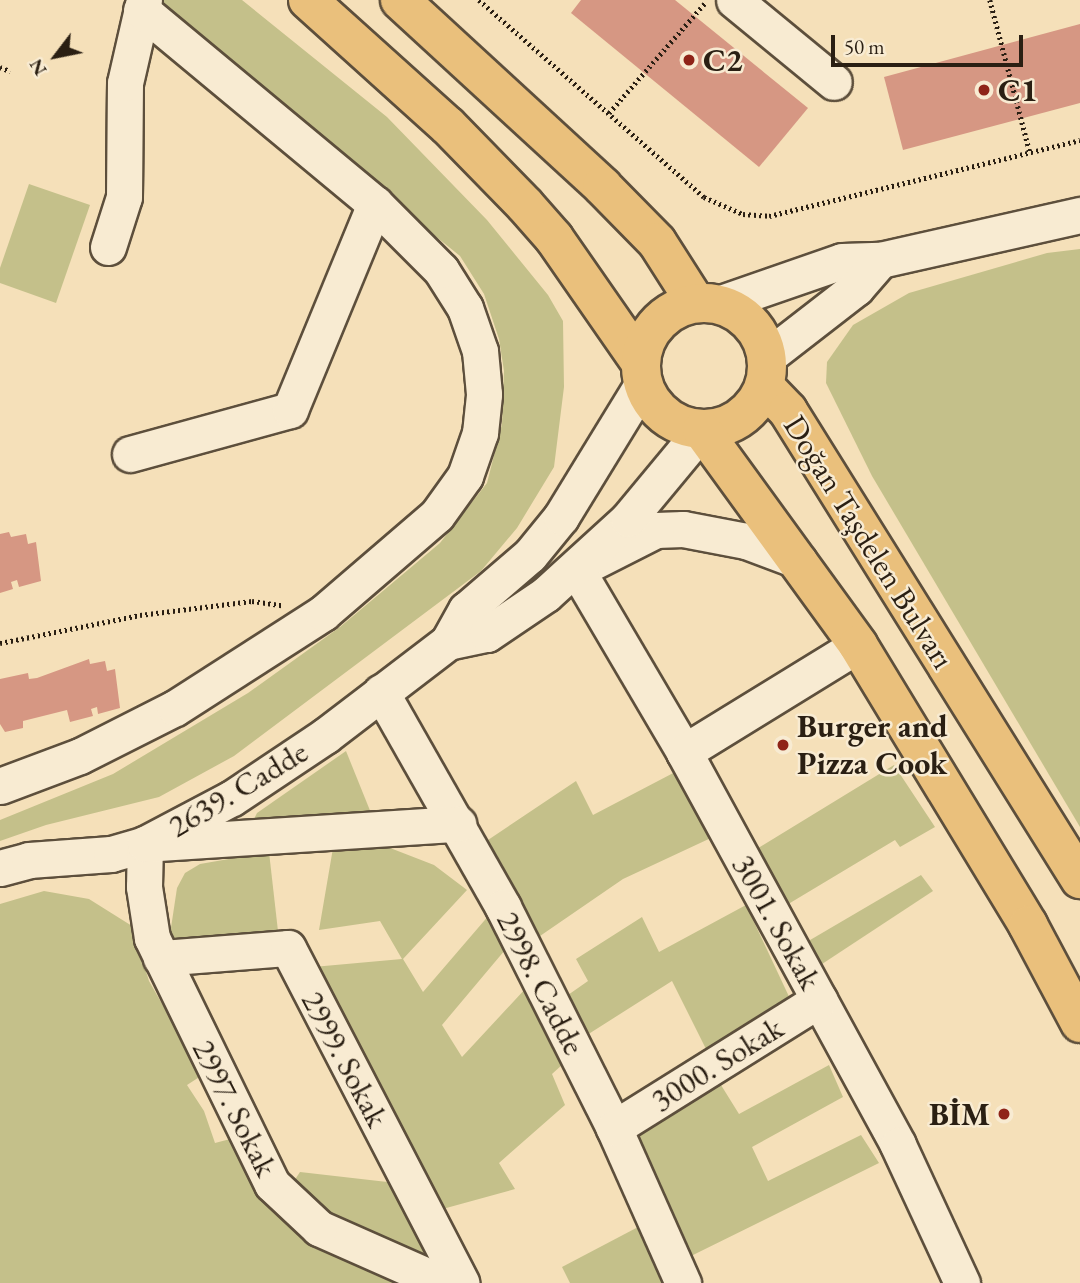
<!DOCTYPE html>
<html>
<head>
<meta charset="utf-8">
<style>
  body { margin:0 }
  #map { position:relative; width:1080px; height:1283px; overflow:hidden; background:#f5e0b9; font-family:"EB Garamond",serif }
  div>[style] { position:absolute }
  .green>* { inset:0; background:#c4c08a }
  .building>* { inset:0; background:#d69783 }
  .path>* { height:4.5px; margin-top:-2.25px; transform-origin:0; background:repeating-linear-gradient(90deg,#2a1f13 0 2px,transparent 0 5.5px) }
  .roads { filter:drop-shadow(2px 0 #5d4f3c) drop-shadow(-2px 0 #5d4f3c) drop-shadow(0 2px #5d4f3c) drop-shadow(0 -2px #5d4f3c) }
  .minor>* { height:35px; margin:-17.5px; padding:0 17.5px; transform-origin:17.5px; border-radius:17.5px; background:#f8ebd2 }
  .major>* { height:38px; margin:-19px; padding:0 19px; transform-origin:19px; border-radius:19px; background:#eac07c }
  .major>.ring { margin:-19px; padding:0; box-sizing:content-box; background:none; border:38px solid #eac07c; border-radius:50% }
  .dots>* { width:19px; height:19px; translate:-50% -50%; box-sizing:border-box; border:4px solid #f8ebd2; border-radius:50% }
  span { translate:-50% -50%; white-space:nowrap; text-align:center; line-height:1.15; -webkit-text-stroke:5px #f8ebd2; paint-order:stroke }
  .poi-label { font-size:32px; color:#2a1f13; font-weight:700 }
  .left { translate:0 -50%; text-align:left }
  .right { translate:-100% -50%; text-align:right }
  .street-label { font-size:32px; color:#2a1f13 }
  .north { position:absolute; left:21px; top:21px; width:70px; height:70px; -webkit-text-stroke:5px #f8ebd2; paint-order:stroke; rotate:238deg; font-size:19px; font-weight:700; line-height:28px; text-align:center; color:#2a1f13 }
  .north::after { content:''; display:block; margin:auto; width:24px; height:32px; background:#2a1f13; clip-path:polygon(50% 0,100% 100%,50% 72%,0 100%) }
  .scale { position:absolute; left:831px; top:35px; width:192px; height:32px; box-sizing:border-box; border:4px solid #2a1f13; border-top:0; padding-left:9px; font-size:21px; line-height:24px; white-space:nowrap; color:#2a1f13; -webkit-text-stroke:5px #f8ebd2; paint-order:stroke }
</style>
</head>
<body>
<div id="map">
  <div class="green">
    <div style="clip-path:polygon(161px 0,242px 0,387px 117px,487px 220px,548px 295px,563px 321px,564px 387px,554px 467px,517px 528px,481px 571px,234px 756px,159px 797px,46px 825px,0 841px,0 820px,113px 774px,248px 693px,340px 627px,440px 543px,487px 483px,502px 424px,504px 371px,499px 339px,484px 294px,460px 256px,158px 11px)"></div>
    <div style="clip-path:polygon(29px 184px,90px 205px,56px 303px,0 283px,0 268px)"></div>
    <div style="clip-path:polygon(1080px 249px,1080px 827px,872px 476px,826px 383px,827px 362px,853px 325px,909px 293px,1047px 253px)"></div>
    <div style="clip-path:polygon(346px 751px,371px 813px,254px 819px,257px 813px)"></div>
    <div style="clip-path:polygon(894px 765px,935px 827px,900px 847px,895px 840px,785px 906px,755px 850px)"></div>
    <div style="clip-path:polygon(679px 770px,713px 837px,623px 879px,540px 936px,485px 842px,576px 781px,593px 815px)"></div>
    <div style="clip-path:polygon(385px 846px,434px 865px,467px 890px,403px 959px,423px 992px,490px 914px,505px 950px,442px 1025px,462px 1057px,526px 988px,563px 1064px,552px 1074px,565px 1105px,499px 1163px,515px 1189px,439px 1210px,313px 967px,402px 959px,380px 921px,319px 930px,333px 848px)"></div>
    <div style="clip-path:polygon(269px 852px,279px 940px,169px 941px,177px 888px,185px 873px,200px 864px)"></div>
    <div style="clip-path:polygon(921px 875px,933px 891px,819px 966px,805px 943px)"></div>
    <div style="clip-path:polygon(44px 891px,89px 899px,132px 926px,149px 981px,170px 1018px,186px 1033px,204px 1074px,187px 1085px,204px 1111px,215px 1143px,234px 1138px,324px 1248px,394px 1283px,0 1283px,0 904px)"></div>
    <div style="clip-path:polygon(746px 905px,792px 1003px,710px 1057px,672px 981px,587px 1035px,568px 995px,588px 981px,576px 959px,642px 917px,659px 952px)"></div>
    <div style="clip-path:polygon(829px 1065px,843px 1097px,752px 1147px,768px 1181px,861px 1135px,879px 1163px,691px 1256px,634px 1133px,716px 1077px,739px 1114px)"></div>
    <div style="clip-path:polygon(300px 1172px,396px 1183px,424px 1249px,423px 1257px,340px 1227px,292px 1184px)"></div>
    <div style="clip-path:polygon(640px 1226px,666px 1283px,570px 1283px,562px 1267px)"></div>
  </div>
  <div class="building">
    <div style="clip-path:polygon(581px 0,675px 0,808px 108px,759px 167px,571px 13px)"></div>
    <div style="clip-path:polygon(1080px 24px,1080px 103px,903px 150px,884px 77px)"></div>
    <div style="clip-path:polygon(9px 532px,11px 537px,26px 534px,28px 544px,36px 542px,41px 581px,19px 587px,17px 580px,11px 582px,13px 589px,0 593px,0 534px)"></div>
    <div style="clip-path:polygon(89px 659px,90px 664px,105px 661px,107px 671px,115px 669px,120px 708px,98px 714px,97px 707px,91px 709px,93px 716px,70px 722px,67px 710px,23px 721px,23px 728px,5px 732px,0 724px,0 679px,28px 673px,29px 679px,37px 678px)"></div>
  </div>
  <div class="path">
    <div style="left:479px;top:0;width:299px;rotate:41.2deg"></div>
    <div style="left:704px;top:197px;width:43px;rotate:23.6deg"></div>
    <div style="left:743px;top:214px;width:26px;rotate:4deg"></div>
    <div style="left:769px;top:216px;width:320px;rotate:-13.7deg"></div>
    <div style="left:990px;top:0;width:157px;rotate:75.3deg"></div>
    <div style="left:0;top:67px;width:11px;rotate:22deg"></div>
    <div style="left:609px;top:113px;width:146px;rotate:-48.9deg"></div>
    <div style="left:0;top:643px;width:143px;rotate:-11.3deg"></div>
    <div style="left:140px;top:615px;width:113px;rotate:-7.1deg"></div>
    <div style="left:252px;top:601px;width:30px;rotate:8deg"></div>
  </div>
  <div class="roads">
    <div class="minor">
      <div style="left:734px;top:0;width:129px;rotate:39.4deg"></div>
      <div style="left:108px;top:247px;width:52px;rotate:-72.3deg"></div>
      <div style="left:124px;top:197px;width:114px;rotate:-89.5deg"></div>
      <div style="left:125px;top:83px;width:85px;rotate:-77.1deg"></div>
      <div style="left:718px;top:304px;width:131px;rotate:-19.1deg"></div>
      <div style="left:842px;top:261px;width:38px;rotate:-2deg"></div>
      <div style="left:880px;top:260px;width:205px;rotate:-12.7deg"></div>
      <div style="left:767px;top:357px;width:113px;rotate:-37.8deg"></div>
      <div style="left:856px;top:288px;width:37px;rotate:-49deg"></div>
      <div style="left:130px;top:454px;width:166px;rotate:-15.4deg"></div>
      <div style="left:290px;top:410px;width:223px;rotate:-67.6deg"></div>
      <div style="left:799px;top:561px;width:57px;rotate:-159.3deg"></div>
      <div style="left:746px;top:541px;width:64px;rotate:-169.2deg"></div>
      <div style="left:683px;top:529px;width:27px;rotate:178deg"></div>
      <div style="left:656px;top:530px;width:89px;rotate:153.1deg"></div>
      <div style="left:577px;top:570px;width:211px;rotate:59.5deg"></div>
      <div style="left:684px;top:752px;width:447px;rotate:61.4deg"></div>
      <div style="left:898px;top:1145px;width:152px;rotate:65.1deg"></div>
      <div style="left:448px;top:642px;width:37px;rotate:-61deg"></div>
      <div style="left:466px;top:610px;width:84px;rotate:-40.7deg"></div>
      <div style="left:530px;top:555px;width:49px;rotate:-50.8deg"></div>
      <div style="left:561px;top:517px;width:157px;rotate:-58.5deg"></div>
      <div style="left:381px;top:692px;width:247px;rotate:60.4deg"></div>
      <div style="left:503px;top:907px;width:247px;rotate:63.3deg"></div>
      <div style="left:614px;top:1128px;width:170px;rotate:66deg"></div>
      <div style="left:684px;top:752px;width:204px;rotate:-31.6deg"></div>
      <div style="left:0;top:786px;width:85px;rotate:-20.6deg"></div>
      <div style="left:80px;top:756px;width:106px;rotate:-26.8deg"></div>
      <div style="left:175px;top:708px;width:176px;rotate:-32.7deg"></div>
      <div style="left:323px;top:613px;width:150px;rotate:-40.7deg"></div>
      <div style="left:437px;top:515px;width:48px;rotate:-54.3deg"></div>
      <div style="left:465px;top:476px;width:46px;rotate:-70.8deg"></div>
      <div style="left:480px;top:433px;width:39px;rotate:-84deg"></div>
      <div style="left:484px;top:394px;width:43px;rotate:-95.3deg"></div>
      <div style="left:480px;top:351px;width:46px;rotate:-109.2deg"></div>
      <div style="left:465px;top:308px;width:45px;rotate:-122.3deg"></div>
      <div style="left:441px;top:270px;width:93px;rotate:-135deg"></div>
      <div style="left:375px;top:204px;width:304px;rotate:-140.3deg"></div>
      <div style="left:0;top:868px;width:30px;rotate:-15deg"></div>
      <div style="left:29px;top:860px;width:82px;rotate:-4.2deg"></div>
      <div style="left:111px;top:854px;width:35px;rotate:-16deg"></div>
      <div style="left:145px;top:844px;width:98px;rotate:-27.9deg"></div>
      <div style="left:232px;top:798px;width:112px;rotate:-33.7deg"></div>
      <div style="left:325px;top:736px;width:155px;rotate:-37.4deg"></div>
      <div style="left:448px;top:642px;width:40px;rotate:-12deg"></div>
      <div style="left:487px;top:634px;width:71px;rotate:-34.1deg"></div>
      <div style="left:546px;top:594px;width:111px;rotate:-42.4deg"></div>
      <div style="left:628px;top:519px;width:116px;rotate:-50.3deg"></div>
      <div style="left:161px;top:958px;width:127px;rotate:-4.5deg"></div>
      <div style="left:288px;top:948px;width:377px;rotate:62.6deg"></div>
      <div style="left:614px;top:1128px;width:242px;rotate:-32deg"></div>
      <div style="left:443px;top:1283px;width:136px;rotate:-156.1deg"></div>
      <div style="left:319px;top:1228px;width:64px;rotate:-136.9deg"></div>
      <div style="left:272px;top:1184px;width:274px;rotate:-116deg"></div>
      <div style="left:152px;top:938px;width:52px;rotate:-98.9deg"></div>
      <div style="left:144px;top:887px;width:43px;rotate:-88.7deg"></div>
      <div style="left:145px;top:844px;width:314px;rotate:-3.7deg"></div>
    </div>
    <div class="major">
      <div style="left:308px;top:0;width:188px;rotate:42deg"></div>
      <div style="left:448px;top:126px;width:110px;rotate:45.7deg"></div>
      <div style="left:525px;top:205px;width:44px;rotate:48.7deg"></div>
      <div style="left:554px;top:238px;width:152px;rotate:55.2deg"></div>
      <div style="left:400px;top:0;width:275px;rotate:42.6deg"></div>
      <div style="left:602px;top:186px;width:78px;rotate:45.5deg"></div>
      <div style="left:657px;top:242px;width:72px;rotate:57.4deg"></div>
      <div class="ring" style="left:641px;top:303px;width:88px;height:88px"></div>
      <div style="left:765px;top:387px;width:33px;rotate:46deg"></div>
      <div style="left:788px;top:411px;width:552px;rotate:58.04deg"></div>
      <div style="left:702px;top:430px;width:266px;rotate:54deg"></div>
      <div style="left:858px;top:645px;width:328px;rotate:58.7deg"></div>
      <div style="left:1028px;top:925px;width:111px;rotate:62deg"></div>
    </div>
  </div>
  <div class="dots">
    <div style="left:689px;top:60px;background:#8f2418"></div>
    <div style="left:984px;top:90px;background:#8f2418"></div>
    <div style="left:783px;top:745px;background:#8f2418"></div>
    <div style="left:1004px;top:1114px;background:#8f2418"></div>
  </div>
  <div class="poi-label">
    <span class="left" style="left:703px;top:60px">C2</span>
    <span class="left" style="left:998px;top:90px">C1</span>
    <span class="left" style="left:797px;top:745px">Burger and<br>Pizza Cook</span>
    <span class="right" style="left:990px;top:1114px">BİM</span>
  </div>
  <div class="street-label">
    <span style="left:869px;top:542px;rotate:58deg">Doğan Taşdelen Bulvarı</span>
    <span style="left:238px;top:789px;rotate:-31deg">2639. Cadde</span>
    <span style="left:777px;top:922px;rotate:61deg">3001. Sokak</span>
    <span style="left:541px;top:983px;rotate:63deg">2998. Cadde</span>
    <span style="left:345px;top:1059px;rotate:62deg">2999. Sokak</span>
    <span style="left:717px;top:1064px;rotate:-32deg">3000. Sokak</span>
    <span style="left:235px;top:1108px;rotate:63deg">2997. Sokak</span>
  </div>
  <div class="north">N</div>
  <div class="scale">50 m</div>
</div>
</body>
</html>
